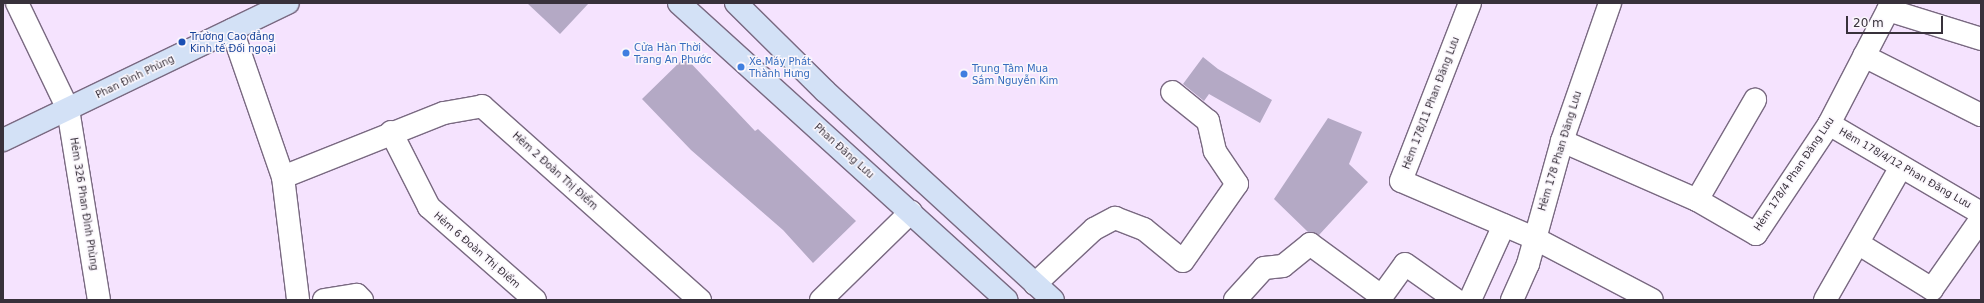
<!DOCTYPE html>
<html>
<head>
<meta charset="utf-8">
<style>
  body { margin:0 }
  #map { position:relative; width:1984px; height:303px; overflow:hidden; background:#f5e3fe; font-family:"DejaVu Sans",sans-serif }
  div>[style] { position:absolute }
  .building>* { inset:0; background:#b4a9c5 }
  .roads { filter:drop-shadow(1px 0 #796981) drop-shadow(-1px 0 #796981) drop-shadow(0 1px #796981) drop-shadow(0 -1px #796981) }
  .minor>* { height:22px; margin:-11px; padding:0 11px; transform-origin:11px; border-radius:11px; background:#fff }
  .major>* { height:22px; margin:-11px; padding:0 11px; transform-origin:11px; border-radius:11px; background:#d3e1f6 }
  .dots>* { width:11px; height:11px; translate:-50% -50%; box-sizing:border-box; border:2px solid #faf6fc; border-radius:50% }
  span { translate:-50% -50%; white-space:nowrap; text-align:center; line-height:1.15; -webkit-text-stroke:3px #faf6fc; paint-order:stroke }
  .transit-label { font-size:10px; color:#164399 }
  .left { translate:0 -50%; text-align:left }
  .shop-label { font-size:10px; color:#366cbe }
  .street-label { font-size:10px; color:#38313b }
  .frame { position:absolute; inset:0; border:4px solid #38313b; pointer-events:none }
  .scale { position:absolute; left:1846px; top:16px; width:97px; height:18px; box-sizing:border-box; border:2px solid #38313b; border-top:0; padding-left:5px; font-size:12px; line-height:14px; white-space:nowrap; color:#38313b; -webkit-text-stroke:3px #faf6fc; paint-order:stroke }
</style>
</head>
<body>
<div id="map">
  <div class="building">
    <div style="clip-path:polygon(527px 3px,589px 3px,560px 34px)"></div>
    <div style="clip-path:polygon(685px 57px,755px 131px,758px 129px,856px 221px,813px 263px,783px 230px,691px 150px,642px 99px)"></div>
    <div style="clip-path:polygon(1203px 57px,1218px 69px,1272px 100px,1260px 123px,1209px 94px,1204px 101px,1183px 84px)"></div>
    <div style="clip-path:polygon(1328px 118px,1362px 132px,1349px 164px,1368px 182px,1319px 235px,1308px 232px,1274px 199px)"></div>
  </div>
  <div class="roads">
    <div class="minor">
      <div style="left:17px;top:3px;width:118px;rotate:64.3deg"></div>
      <div style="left:68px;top:109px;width:193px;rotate:80.8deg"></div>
      <div style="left:1470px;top:3px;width:191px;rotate:111.2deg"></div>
      <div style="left:1401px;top:181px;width:145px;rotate:23.2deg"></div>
      <div style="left:1534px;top:238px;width:133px;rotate:27.7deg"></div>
      <div style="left:232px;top:30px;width:156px;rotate:70.9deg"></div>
      <div style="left:283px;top:177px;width:124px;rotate:83deg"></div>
      <div style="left:1864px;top:56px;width:131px;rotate:26.8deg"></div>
      <div style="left:1829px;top:124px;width:176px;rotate:30.4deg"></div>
      <div style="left:391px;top:132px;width:84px;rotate:63.1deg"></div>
      <div style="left:429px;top:207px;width:141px;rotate:41.3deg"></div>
      <div style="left:1562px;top:141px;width:147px;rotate:23.6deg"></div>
      <div style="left:1697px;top:200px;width:68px;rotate:30deg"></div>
      <div style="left:1756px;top:234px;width:132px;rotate:-56.4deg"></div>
      <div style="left:1829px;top:124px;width:128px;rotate:-62.6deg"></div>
      <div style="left:1888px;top:10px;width:97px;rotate:17.3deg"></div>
      <div style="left:283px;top:177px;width:173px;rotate:-21.7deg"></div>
      <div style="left:444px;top:113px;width:39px;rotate:-10deg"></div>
      <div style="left:482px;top:106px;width:292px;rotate:41.7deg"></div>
      <div style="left:1697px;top:200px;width:116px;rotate:-59.9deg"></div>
      <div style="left:1859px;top:244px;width:86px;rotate:31.7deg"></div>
      <div style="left:1932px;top:289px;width:85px;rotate:-55deg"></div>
      <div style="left:1035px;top:284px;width:81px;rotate:-43deg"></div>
      <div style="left:1094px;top:229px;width:24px;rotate:-28deg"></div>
      <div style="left:1115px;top:218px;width:31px;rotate:21deg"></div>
      <div style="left:1144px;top:229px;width:50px;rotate:39.4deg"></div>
      <div style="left:1183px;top:261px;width:94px;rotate:-55deg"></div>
      <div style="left:1237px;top:184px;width:40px;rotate:-124deg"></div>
      <div style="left:1215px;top:151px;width:31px;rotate:-103deg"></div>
      <div style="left:1208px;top:121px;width:46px;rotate:-141.1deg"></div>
      <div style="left:324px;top:300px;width:33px;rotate:-9deg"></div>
      <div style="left:357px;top:295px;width:7px;rotate:45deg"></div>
      <div style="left:821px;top:300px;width:126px;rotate:-44.4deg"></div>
      <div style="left:1235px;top:300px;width:43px;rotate:-47.8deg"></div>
      <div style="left:1264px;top:268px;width:19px;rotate:-6deg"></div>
      <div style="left:1283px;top:266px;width:35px;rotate:-39deg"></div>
      <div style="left:1310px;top:244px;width:88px;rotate:36.2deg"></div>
      <div style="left:1379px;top:300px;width:44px;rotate:-54.2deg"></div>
      <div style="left:1405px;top:264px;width:62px;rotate:35.2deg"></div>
      <div style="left:1470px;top:300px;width:82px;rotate:-65.6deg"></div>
      <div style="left:1512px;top:300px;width:39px;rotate:-66deg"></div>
      <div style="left:1528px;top:264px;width:128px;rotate:-74.5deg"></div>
      <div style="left:1562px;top:141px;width:146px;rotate:-70.8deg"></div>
      <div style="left:1825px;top:300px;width:153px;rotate:-60.3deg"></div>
    </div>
    <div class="major">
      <div style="left:679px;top:3px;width:442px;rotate:42.2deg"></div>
      <div style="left:736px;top:3px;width:125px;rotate:44.7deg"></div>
      <div style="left:825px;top:91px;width:309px;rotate:42.5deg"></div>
      <div style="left:3px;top:140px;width:316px;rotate:-25.7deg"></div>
    </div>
  </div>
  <div class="dots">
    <div style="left:182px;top:42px;background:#1a4fb4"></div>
    <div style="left:626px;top:53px;background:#3f7fe0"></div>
    <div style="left:741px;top:67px;background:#3f7fe0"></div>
    <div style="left:964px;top:74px;background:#3f7fe0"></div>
  </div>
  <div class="transit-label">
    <span class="left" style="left:190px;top:42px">Trường Cao đẳng<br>Kinh tế Đối ngoại</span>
  </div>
  <div class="shop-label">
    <span class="left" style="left:634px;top:53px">Cửa Hàn Thời<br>Trang An Phước</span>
    <span class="left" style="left:749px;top:67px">Xe Máy Phát<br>Thành Hưng</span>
    <span class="left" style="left:972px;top:74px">Trung Tâm Mua<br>Sắm Nguyễn Kim</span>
  </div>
  <div class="street-label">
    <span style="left:135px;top:77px;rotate:-26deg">Phan Đình Phùng</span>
    <span style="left:1431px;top:103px;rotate:-69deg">Hẻm 178/11 Phan Đăng Lưu</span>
    <span style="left:844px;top:151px;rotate:42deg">Phan Đăng Lưu</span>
    <span style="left:1560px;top:151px;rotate:-73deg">Hẻm 178 Phan Đăng Lưu</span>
    <span style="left:1905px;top:168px;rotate:30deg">Hẻm 178/4/12 Phan Đăng Lưu</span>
    <span style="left:555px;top:171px;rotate:42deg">Hẻm 2 Đoàn Thị Điểm</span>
    <span style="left:1794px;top:174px;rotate:-56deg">Hẻm 178/4 Phan Đăng Lưu</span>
    <span style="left:84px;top:204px;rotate:81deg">Hẻm 326 Phan Đình Phùng</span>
    <span style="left:477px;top:250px;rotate:41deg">Hẻm 6 Đoàn Thị Điểm</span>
  </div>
  <div class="frame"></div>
  <div class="scale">20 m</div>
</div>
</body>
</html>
